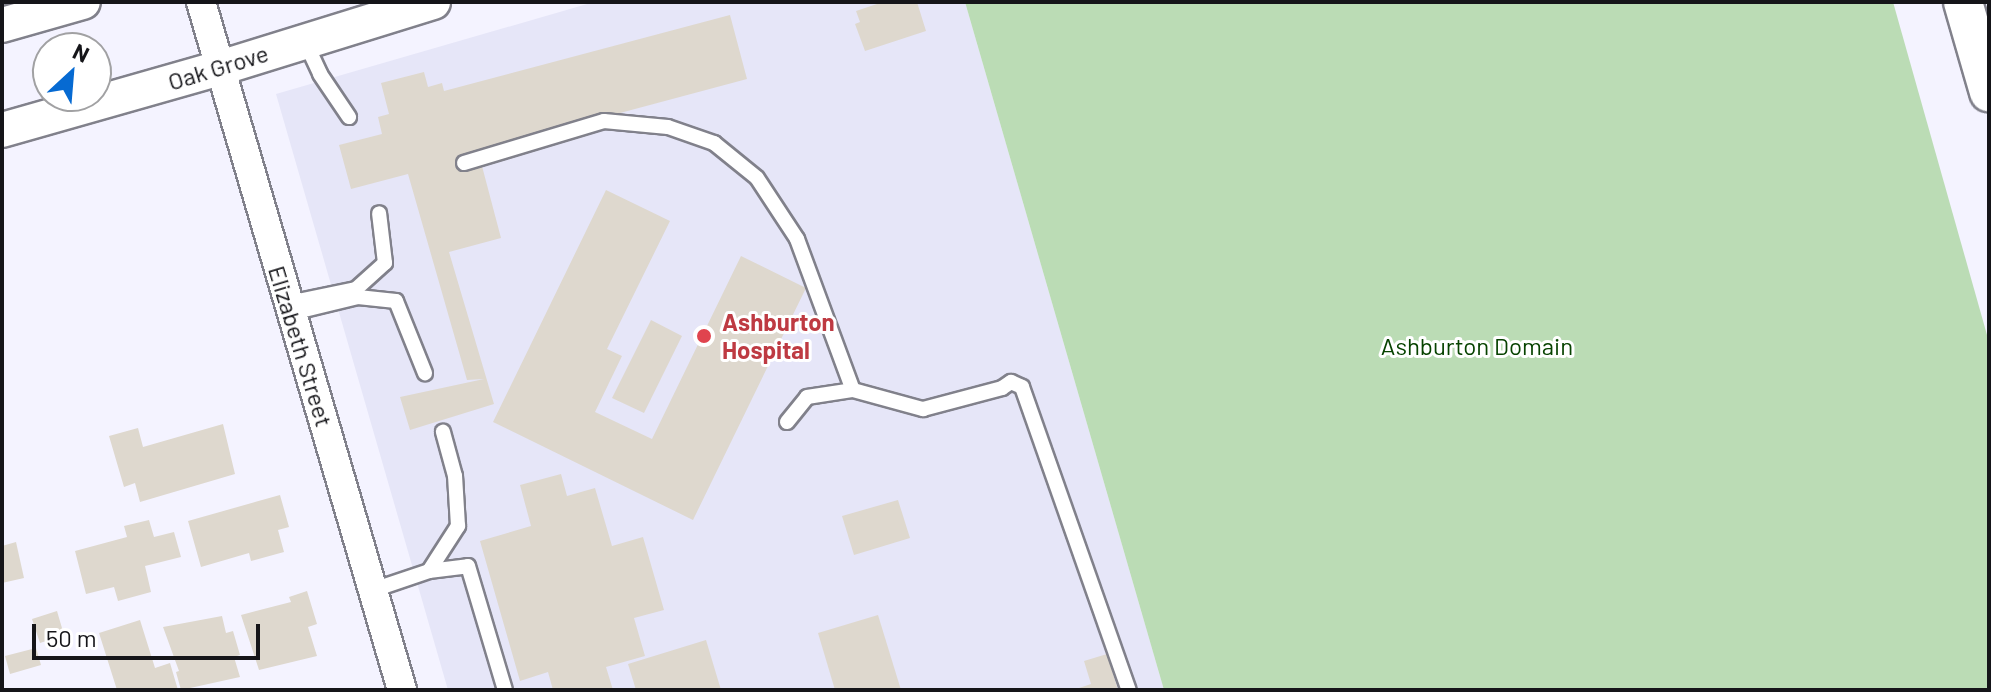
<!DOCTYPE html>
<html>
<head>
<meta charset="utf-8">
<style>
  body { margin:0 }
  #map { position:relative; width:1991px; height:692px; overflow:hidden; background:#f4f3ff; font-family:Barlow,sans-serif }
  div>[style] { position:absolute }
  .built>* { inset:0; background:#e6e6f8 }
  .green>* { inset:0; background:#bbdcb5 }
  .building>* { inset:0; background:#ded8ce }
  .roads { filter:drop-shadow(2px 0 #81818b) drop-shadow(-2px 0 #81818b) drop-shadow(0 2px #81818b) drop-shadow(0 -2px #81818b) }
  .service>* { height:14px; margin:-7px; padding:0 7px; transform-origin:7px; border-radius:7px; background:#fff }
  .minor>* { height:28px; margin:-14px; padding:0 14px; transform-origin:14px; border-radius:14px; background:#fff }
  .tertiary>* { height:34px; margin:-17px; padding:0 17px; transform-origin:17px; border-radius:17px; background:#fff }
  .secondary>* { height:38px; margin:-19px; padding:0 19px; transform-origin:19px; border-radius:19px; background:#fff }
  .dots>* { width:22px; height:22px; translate:-50% -50%; box-sizing:border-box; border:4px solid #fff; border-radius:50% }
  span { translate:-50% -50%; white-space:nowrap; text-align:center; line-height:1.15; -webkit-text-stroke:6px #fff; paint-order:stroke }
  .street-label { font-size:24px; color:#151519 }
  .health-label { font-size:24px; color:#be3a42; font-weight:700 }
  .left { translate:0 -50%; text-align:left }
  .park-label { font-size:24px; color:#074300 }
  .frame { position:absolute; inset:0; border:4px solid #151519; pointer-events:none }
  .north { position:absolute; left:32px; top:32px; width:80px; height:80px; box-sizing:border-box; background:#fff; border:2px solid #a1a1a3; border-radius:50%; rotate:26deg; font-size:22px; font-weight:700; line-height:32px; text-align:center; color:#151519 }
  .north::after { content:''; display:block; margin:auto; width:28px; height:36px; background:#066ad2; clip-path:polygon(50% 0,100% 100%,50% 72%,0 100%) }
  .scale { position:absolute; left:32px; top:624px; width:228px; height:36px; box-sizing:border-box; border:4px solid #151519; border-top:0; padding-left:10px; font-size:24px; line-height:28px; white-space:nowrap; color:#151519; -webkit-text-stroke:6px #fff; paint-order:stroke }
</style>
</head>
<body>
<div id="map">
  <div class="built">
    <div style="clip-path:polygon(594px 2px,965px 2px,1164px 690px,448px 690px,276px 94px)"></div>
  </div>
  <div class="green">
    <div style="clip-path:polygon(965px 2px,1893px 2px,1989px 342px,1989px 690px,1164px 690px)"></div>
  </div>
  <div class="building">
    <div style="clip-path:polygon(883px 2px,917px 2px,926px 31px,865px 51px,855px 24px,860px 22px,856px 11px)"></div>
    <div style="clip-path:polygon(730px 15px,747px 79px,478px 151px,501px 238px,449px 252px,494px 404px,410px 430px,400px 397px,484px 379px,467px 380px,408px 174px,351px 189px,339px 145px,382px 134px,378px 117px,389px 114px,381px 83px,424px 72px,428px 87px,442px 83px,444px 91px)"></div>
    <div style="clip-path:polygon(606px 190px,670px 221px,607px 349px,622px 356px,595px 412px,652px 439px,741px 256px,806px 288px,693px 520px,493px 422px)"></div>
    <div style="clip-path:polygon(651px 320px,682px 336px,644px 413px,612px 398px)"></div>
    <div style="clip-path:polygon(223px 424px,235px 474px,140px 502px,135px 483px,124px 487px,109px 436px,138px 428px,143px 447px)"></div>
    <div style="clip-path:polygon(561px 474px,567px 496px,595px 488px,612px 546px,643px 537px,664px 610px,634px 618px,645px 656px,606px 667px,613px 690px,553px 690px,548px 672px,520px 681px,480px 541px,531px 526px,520px 485px)"></div>
    <div style="clip-path:polygon(280px 495px,289px 527px,278px 530px,284px 552px,251px 561px,249px 553px,201px 567px,188px 521px)"></div>
    <div style="clip-path:polygon(898px 500px,910px 538px,854px 555px,842px 516px)"></div>
    <div style="clip-path:polygon(149px 520px,154px 537px,174px 532px,181px 557px,145px 566px,151px 592px,118px 601px,114px 587px,86px 594px,75px 551px,127px 537px,124px 526px)"></div>
    <div style="clip-path:polygon(16px 542px,24px 578px,2px 583px,2px 546px)"></div>
    <div style="clip-path:polygon(307px 591px,317px 624px,308px 627px,317px 656px,259px 670px,241px 615px,291px 602px,289px 597px)"></div>
    <div style="clip-path:polygon(57px 611px,64px 635px,40px 643px,32px 619px)"></div>
    <div style="clip-path:polygon(878px 615px,901px 690px,835px 690px,818px 633px)"></div>
    <div style="clip-path:polygon(222px 616px,226px 633px,233px 631px,240px 655px,234px 657px,240px 677px,181px 690px,176px 672px,179px 671px,163px 627px)"></div>
    <div style="clip-path:polygon(140px 620px,155px 668px,170px 663px,178px 690px,117px 690px,99px 633px)"></div>
    <div style="clip-path:polygon(706px 640px,721px 690px,636px 690px,628px 664px)"></div>
    <div style="clip-path:polygon(36px 648px,41px 665px,10px 674px,5px 656px)"></div>
    <div style="clip-path:polygon(1107px 654px,1118px 690px,1073px 690px,1091px 684px,1084px 661px)"></div>
  </div>
  <div class="roads">
    <div class="service">
      <div style="left:304px;top:39px;width:38px;rotate:65deg"></div>
      <div style="left:320px;top:74px;width:52px;rotate:56deg"></div>
      <div style="left:464px;top:163px;width:146px;rotate:-16.7deg"></div>
      <div style="left:604px;top:121px;width:64px;rotate:5.4deg"></div>
      <div style="left:668px;top:127px;width:49px;rotate:19.2deg"></div>
      <div style="left:714px;top:143px;width:55px;rotate:39.1deg"></div>
      <div style="left:757px;top:178px;width:73px;rotate:56.7deg"></div>
      <div style="left:797px;top:239px;width:161px;rotate:69.7deg"></div>
      <div style="left:853px;top:390px;width:73px;rotate:15.2deg"></div>
      <div style="left:923px;top:409px;width:82px;rotate:-14.9deg"></div>
      <div style="left:1002px;top:388px;width:11px;rotate:-34deg"></div>
      <div style="left:1011px;top:382px;width:12px;rotate:24deg"></div>
      <div style="left:1022px;top:387px;width:321px;rotate:70.6deg"></div>
      <div style="left:288px;top:303px;width:69px;rotate:-11.6deg"></div>
      <div style="left:356px;top:289px;width:39px;rotate:-42deg"></div>
      <div style="left:385px;top:263px;width:50px;rotate:-96.8deg"></div>
      <div style="left:292px;top:313px;width:68px;rotate:-13.6deg"></div>
      <div style="left:358px;top:297px;width:38px;rotate:6deg"></div>
      <div style="left:396px;top:301px;width:78px;rotate:68.1deg"></div>
      <div style="left:787px;top:422px;width:32px;rotate:-51deg"></div>
      <div style="left:807px;top:397px;width:47px;rotate:-8.7deg"></div>
      <div style="left:429px;top:571px;width:39px;rotate:-7deg"></div>
      <div style="left:468px;top:566px;width:129px;rotate:73.4deg"></div>
      <div style="left:373px;top:590px;width:59px;rotate:-18.7deg"></div>
      <div style="left:429px;top:571px;width:54px;rotate:-57.2deg"></div>
      <div style="left:458px;top:526px;width:50px;rotate:-93.4deg"></div>
      <div style="left:455px;top:476px;width:46px;rotate:-105.3deg"></div>
    </div>
    <div class="minor">
      <div style="left:201px;top:2px;width:717px;rotate:73.71deg"></div>
    </div>
    <div class="tertiary">
      <div style="left:2px;top:25px;width:84px;rotate:-15.9deg"></div>
      <div style="left:2px;top:130px;width:227px;rotate:-15.9deg"></div>
      <div style="left:220px;top:68px;width:223px;rotate:-17.2deg"></div>
    </div>
    <div class="secondary">
      <div style="left:1963px;top:2px;width:94px;rotate:73.9deg"></div>
    </div>
  </div>
  <div class="dots">
    <div style="left:704px;top:336px;background:#e0444e"></div>
  </div>
  <div class="street-label">
    <span style="left:218px;top:67px;rotate:-17deg">Oak Grove</span>
    <span style="left:301px;top:346px;rotate:73deg">Elizabeth Street</span>
  </div>
  <div class="health-label">
    <span class="left" style="left:722px;top:336px">Ashburton<br>Hospital</span>
  </div>
  <div class="park-label">
    <span style="left:1477px;top:346px">Ashburton Domain</span>
  </div>
  <div class="frame"></div>
  <div class="north">N</div>
  <div class="scale">50 m</div>
</div>
</body>
</html>
